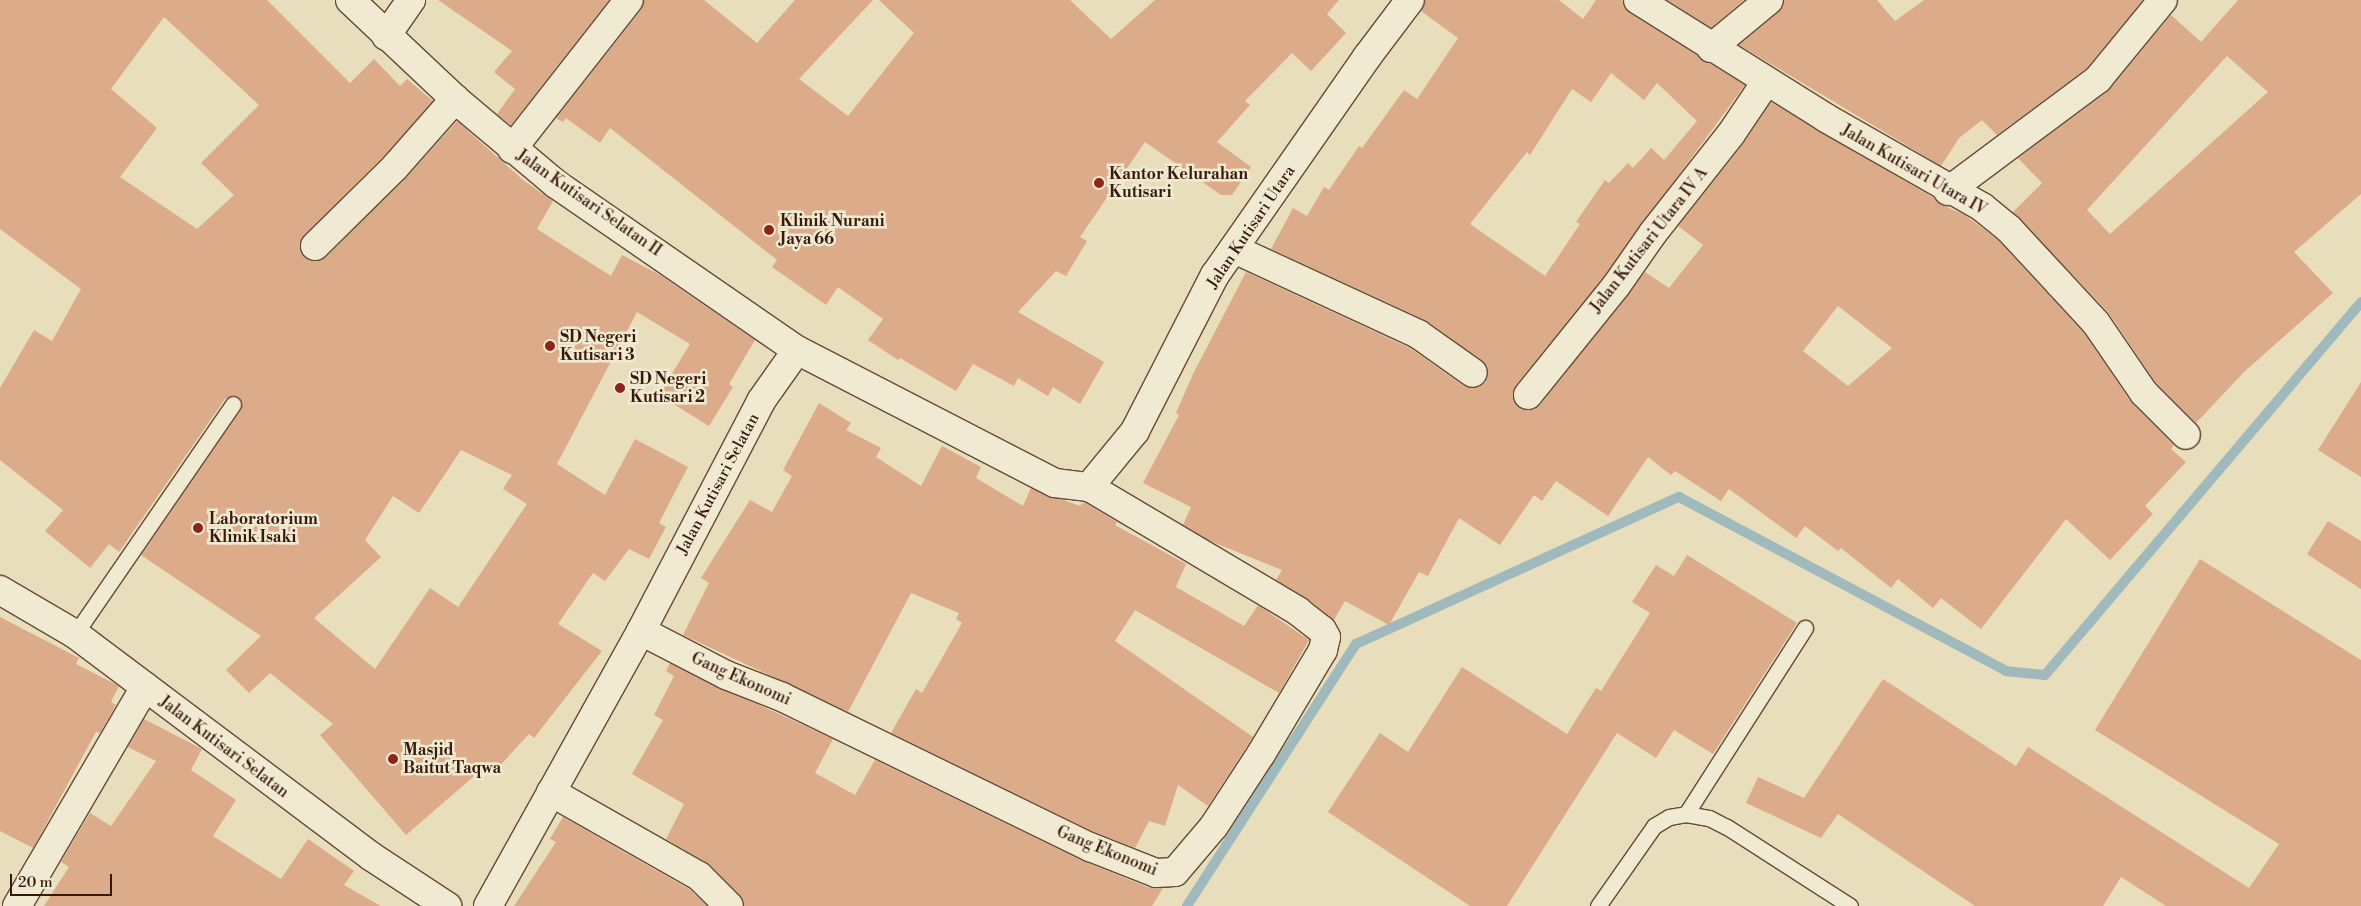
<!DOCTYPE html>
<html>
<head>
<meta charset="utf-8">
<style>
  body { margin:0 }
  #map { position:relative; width:2361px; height:906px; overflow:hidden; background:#e9debb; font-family:"Libre Bodoni",serif }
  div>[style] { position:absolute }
  .stream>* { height:10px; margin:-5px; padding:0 5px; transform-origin:5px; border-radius:5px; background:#9fb9bd }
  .building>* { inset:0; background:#dcab89 }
  .roads { filter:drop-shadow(1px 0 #644a37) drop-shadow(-1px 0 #644a37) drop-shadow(0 1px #644a37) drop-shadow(0 -1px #644a37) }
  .lane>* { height:15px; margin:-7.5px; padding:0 7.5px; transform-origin:7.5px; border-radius:7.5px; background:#f1ead3 }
  .street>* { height:28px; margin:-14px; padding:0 14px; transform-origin:14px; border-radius:14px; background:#f1ead3 }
  .dots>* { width:14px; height:14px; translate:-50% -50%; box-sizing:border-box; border:2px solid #f1ead3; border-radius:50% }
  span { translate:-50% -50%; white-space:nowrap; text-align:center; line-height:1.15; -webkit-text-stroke:5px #f1ead3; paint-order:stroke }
  .street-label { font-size:16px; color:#38190b }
  .poi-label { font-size:16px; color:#38190b; font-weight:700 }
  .left { translate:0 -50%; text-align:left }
  .scale { position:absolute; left:10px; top:874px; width:102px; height:22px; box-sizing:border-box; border:2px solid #38190b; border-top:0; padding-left:6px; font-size:15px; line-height:18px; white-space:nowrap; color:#38190b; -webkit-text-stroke:4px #f1ead3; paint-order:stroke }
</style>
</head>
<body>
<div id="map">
  <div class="stream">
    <div style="left:1187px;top:906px;width:312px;rotate:-57.2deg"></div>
    <div style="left:1356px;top:644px;width:355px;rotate:-24.5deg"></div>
    <div style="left:1679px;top:497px;width:370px;rotate:28deg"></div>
    <div style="left:2006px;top:671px;width:39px;rotate:6deg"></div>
    <div style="left:2045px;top:675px;width:489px;rotate:-49.7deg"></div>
  </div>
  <div class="building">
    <div style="clip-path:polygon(evenodd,0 0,267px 0,350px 83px,374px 59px,400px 86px,407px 79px,433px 101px,384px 156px,304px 235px,300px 250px,310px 261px,326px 257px,406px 178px,457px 121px,523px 180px,553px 201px,537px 229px,611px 276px,622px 255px,660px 275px,755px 340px,729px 384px,733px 387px,709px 426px,659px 395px,690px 344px,637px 312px,557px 464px,605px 495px,635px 439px,688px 467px,659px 523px,666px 527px,649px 559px,629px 549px,605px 581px,593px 573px,558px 624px,602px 651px,534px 738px,529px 734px,495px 771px,487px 765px,406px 835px,320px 735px,333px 724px,270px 673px,249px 693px,226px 670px,261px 636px,141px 555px,241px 409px,239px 397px,233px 395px,225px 399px,119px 552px,109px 544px,90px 568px,45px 531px,63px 510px,0 460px,0 388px,34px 330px,52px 341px,81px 289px,0 229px,0 0,164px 17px,259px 105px,201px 163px,234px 195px,197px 229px,120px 177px,157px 128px,111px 89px,164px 17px,0 0,461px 450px,512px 475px,503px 489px,527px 504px,458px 607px,430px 588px,375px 669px,314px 618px,381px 557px,365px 540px,393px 496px,419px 513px,461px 450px)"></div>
    <div style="clip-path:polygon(438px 0,609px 0,511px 125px,497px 114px,515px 89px,494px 72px,512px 51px)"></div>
    <div style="clip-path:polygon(644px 0,704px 0,757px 43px,795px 0,873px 0,799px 79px,848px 116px,914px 33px,879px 0,1070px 0,1111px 39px,1155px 0,1339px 0,1327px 14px,1346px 33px,1311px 71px,1292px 53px,1245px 101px,1250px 105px,1217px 142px,1251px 167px,1232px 195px,1221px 195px,1145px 142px,1080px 237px,1087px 241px,1066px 276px,1056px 271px,1018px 312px,1104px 362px,1080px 404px,1053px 387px,1048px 396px,1018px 378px,1014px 386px,973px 364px,956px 391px,900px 358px,898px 360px,868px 340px,883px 319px,838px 287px,826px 305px,772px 267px,777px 260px,610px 128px,600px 143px,566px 118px,563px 122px,556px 118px,641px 10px)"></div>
    <div style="clip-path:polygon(evenodd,1425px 0,1559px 0,1583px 19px,1596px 0,1622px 0,1630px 13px,1745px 85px,1604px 277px,1516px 385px,1513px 400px,1519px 407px,1533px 410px,1540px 405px,1645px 272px,1669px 288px,1703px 245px,1678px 226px,1743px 144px,1771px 102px,1934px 198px,1941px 205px,1964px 214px,1998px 240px,2084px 333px,2131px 402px,2174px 445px,2171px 449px,2186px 462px,2145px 506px,2153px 514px,2110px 560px,2066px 519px,1981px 629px,1941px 598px,1933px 608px,1898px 579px,1891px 588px,1841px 548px,1838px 551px,1805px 526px,1796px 538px,1729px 489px,1721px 501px,1675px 471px,1671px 475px,1648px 457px,1608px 516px,1556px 481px,1542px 501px,1534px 495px,1500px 545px,1459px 518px,1428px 576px,1419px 572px,1389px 625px,1345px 601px,1334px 620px,1308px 599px,1276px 580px,1282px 570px,1210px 541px,1183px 525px,1191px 507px,1143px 483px,1179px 415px,1176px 413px,1193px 374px,1246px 272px,1410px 348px,1464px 386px,1479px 387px,1486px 382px,1487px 367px,1482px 361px,1427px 321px,1271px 249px,1293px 208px,1307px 216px,1324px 187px,1329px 190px,1359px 146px,1362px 148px,1404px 90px,1417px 99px,1458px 38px,1421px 11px,1425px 0,1611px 73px,1644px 100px,1657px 83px,1697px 121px,1664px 160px,1651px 148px,1633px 168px,1628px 163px,1609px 183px,1605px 180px,1576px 222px,1580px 224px,1545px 276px,1470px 224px,1527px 152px,1530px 155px,1572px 89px,1591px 102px,1611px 73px,1425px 0,1838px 306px,1892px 348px,1848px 386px,1803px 351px,1838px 306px)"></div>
    <div style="clip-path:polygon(1667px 0,1744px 0,1711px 28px)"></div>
    <div style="clip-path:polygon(1784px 0,1877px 0,1895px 21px,1924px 0,2143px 0,2087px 68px,1997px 135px,1982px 120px,1959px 138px,1941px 166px,1739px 45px,1779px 12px)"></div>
    <div style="clip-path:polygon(evenodd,2238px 0,2361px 0,2361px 194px,2294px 252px,2333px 293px,2244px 372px,2196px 423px,2156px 383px,2108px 312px,2013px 212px,2042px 183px,2018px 158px,2108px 91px,2171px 15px,2201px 42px,2238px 0,2227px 56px,2268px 92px,2110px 234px,2087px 210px,2227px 56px)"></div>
    <div style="clip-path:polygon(2361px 382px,2361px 477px,2318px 450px)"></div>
    <div style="clip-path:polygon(819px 403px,851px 423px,846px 430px,881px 448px,876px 457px,921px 486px,942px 446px,981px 467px,976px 478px,1023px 506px,1031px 488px,1080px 506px,1084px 502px,1117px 522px,1115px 525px,1186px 564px,1176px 587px,1244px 626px,1258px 605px,1309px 640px,1279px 693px,1135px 610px,1115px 641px,1253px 737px,1208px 806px,1178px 785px,1165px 826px,1149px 821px,1135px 848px,1096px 833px,891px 733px,916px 689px,922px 693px,962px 623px,956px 619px,959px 613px,911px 593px,848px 712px,683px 635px,709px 583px,701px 578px,750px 500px,772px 512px,792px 476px,783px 470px)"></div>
    <div style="clip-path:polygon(2328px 521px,2361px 541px,2361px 589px,2307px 554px)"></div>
    <div style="clip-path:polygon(1687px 555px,1797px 623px,1713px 754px,1674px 730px,1656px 758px,1617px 733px,1507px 906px,1470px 906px,1328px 812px,1380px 733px,1408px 752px,1462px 667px,1567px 734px,1596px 688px,1601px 691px,1650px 613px,1632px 602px,1656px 565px,1674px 576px)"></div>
    <div style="clip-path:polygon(2200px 559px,2361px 660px,2361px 906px,2166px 906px,2121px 877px,2103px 906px,1975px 906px,1838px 814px,1821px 838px,1746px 803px,1758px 777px,1804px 798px,1883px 679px,2016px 766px,2028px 747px,2249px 888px,2279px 844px,2095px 730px)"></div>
    <div style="clip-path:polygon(0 617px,79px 658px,76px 664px,119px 686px,111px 702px,116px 705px,100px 733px,96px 732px,33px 848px,0 831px)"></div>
    <div style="clip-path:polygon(670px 663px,833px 739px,815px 773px,855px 795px,875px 760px,1083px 861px,1150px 888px,1163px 888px,1152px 906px,744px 906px,740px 895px,710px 865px,666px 839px,684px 804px,632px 774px,663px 720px,654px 715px,674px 676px,666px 671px)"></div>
    <div style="clip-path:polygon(144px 719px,202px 749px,191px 770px,236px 800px,213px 836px,281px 879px,308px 839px,354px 871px,344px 885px,381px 906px,44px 906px,69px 867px,61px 862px,90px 813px,111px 826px,156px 761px,128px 747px)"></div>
    <div style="clip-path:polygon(563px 817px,689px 889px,707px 906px,514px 906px,556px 842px,550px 839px)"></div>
  </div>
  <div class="roads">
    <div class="lane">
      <div style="left:75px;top:634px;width:279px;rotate:-55.5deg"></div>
      <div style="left:1686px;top:814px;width:221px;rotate:-57.4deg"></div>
      <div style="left:1598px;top:906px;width:98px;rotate:-55deg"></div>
      <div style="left:1654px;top:826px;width:17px;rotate:-31deg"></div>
      <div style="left:1669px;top:817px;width:17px;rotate:-10deg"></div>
      <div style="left:1686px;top:814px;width:23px;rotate:10deg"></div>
      <div style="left:1709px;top:818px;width:20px;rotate:27deg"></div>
      <div style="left:1727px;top:827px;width:146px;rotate:32.7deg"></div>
    </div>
    <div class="street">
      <div style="left:350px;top:0;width:144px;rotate:43.3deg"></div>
      <div style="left:455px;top:99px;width:132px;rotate:40.1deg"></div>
      <div style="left:556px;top:184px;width:293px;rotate:34.6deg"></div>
      <div style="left:1638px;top:0;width:222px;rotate:32.1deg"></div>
      <div style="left:1826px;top:118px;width:180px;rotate:29.7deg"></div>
      <div style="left:1982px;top:207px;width:35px;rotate:39deg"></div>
      <div style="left:2009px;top:229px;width:74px;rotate:47.2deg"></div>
      <div style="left:2059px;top:283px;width:54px;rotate:47.2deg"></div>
      <div style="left:2096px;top:323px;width:85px;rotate:55.6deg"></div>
      <div style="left:2144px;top:393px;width:59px;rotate:45deg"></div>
      <div style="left:386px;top:36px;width:44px;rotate:-55.2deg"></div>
      <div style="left:1711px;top:48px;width:75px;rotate:-39.6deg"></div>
      <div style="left:512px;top:149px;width:189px;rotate:-51.9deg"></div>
      <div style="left:1948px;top:191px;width:187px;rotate:-36.7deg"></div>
      <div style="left:2098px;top:79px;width:102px;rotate:-50.6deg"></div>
      <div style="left:315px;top:246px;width:112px;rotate:-44.6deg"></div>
      <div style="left:395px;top:167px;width:91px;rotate:-48.6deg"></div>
      <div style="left:1234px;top:249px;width:203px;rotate:24.8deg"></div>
      <div style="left:1418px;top:334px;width:67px;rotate:35.3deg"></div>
      <div style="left:1528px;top:395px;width:140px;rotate:-51.1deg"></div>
      <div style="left:1616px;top:286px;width:65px;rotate:-55.1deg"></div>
      <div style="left:1653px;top:233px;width:126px;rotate:-51.8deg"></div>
      <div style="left:1731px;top:134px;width:63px;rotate:-56.1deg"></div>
      <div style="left:1089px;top:487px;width:72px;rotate:-50.6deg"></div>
      <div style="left:1135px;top:431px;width:175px;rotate:-62.9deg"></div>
      <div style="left:1215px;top:275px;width:266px;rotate:-55.1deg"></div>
      <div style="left:1367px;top:57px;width:71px;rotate:-53deg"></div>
      <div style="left:0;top:590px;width:87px;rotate:30.4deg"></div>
      <div style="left:75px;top:634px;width:371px;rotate:36.9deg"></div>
      <div style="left:372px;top:857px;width:90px;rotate:33.2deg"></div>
      <div style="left:641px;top:631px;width:96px;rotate:27.4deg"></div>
      <div style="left:726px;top:675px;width:60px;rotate:21.4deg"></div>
      <div style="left:782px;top:697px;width:343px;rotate:26deg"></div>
      <div style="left:1090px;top:847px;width:71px;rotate:21.5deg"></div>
      <div style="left:1156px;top:873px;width:19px;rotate:-3deg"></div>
      <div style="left:1175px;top:872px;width:60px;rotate:-49.7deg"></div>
      <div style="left:1214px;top:826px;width:86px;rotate:-56.9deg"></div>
      <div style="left:1261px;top:754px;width:121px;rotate:-59.2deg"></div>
      <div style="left:1323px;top:650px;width:13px;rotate:-77deg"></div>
      <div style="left:1326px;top:637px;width:8px;rotate:-120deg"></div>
      <div style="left:1322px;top:630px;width:31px;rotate:-142deg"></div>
      <div style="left:1298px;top:611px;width:243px;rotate:-149.3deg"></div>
      <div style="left:551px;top:792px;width:170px;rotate:29.6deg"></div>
      <div style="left:699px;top:876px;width:42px;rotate:45deg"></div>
      <div style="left:17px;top:906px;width:254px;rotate:-59.7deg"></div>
      <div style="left:488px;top:906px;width:315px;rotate:-60.9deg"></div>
      <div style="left:641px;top:631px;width:259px;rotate:-62.4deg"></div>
      <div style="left:761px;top:401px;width:62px;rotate:-54.8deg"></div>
      <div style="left:797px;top:350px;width:290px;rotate:27.3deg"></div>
      <div style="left:1055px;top:483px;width:34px;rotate:7deg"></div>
    </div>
  </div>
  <div class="dots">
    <div style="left:1099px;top:183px;background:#8f2418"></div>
    <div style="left:769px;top:230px;background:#8f2418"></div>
    <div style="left:550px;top:346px;background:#8f2418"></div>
    <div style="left:620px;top:388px;background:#8f2418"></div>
    <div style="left:198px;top:528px;background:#8f2418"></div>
    <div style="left:393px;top:759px;background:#8f2418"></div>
  </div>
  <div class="street-label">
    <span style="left:1914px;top:170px;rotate:30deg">Jalan Kutisari Utara IV</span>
    <span style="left:589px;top:203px;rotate:35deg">Jalan Kutisari Selatan II</span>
    <span style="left:1251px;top:227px;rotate:-56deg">Jalan Kutisari Utara</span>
    <span style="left:1649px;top:240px;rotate:-52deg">Jalan Kutisari Utara IV A</span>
    <span style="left:718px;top:484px;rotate:-62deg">Jalan Kutisari Selatan</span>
    <span style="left:741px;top:679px;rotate:24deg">Gang Ekonomi</span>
    <span style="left:224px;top:747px;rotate:37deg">Jalan Kutisari Selatan</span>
    <span style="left:1107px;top:851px;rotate:22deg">Gang Ekonomi</span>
  </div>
  <div class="poi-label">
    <span class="left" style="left:1109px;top:183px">Kantor Kelurahan<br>Kutisari</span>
    <span class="left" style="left:780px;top:230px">Klinik Nurani<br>Jaya 66</span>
    <span class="left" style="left:560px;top:346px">SD Negeri<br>Kutisari 3</span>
    <span class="left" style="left:630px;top:388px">SD Negeri<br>Kutisari 2</span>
    <span class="left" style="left:209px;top:528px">Laboratorium<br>Klinik Isaki</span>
    <span class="left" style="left:403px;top:759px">Masjid<br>Baitut Taqwa</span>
  </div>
  <div class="scale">20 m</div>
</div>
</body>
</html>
